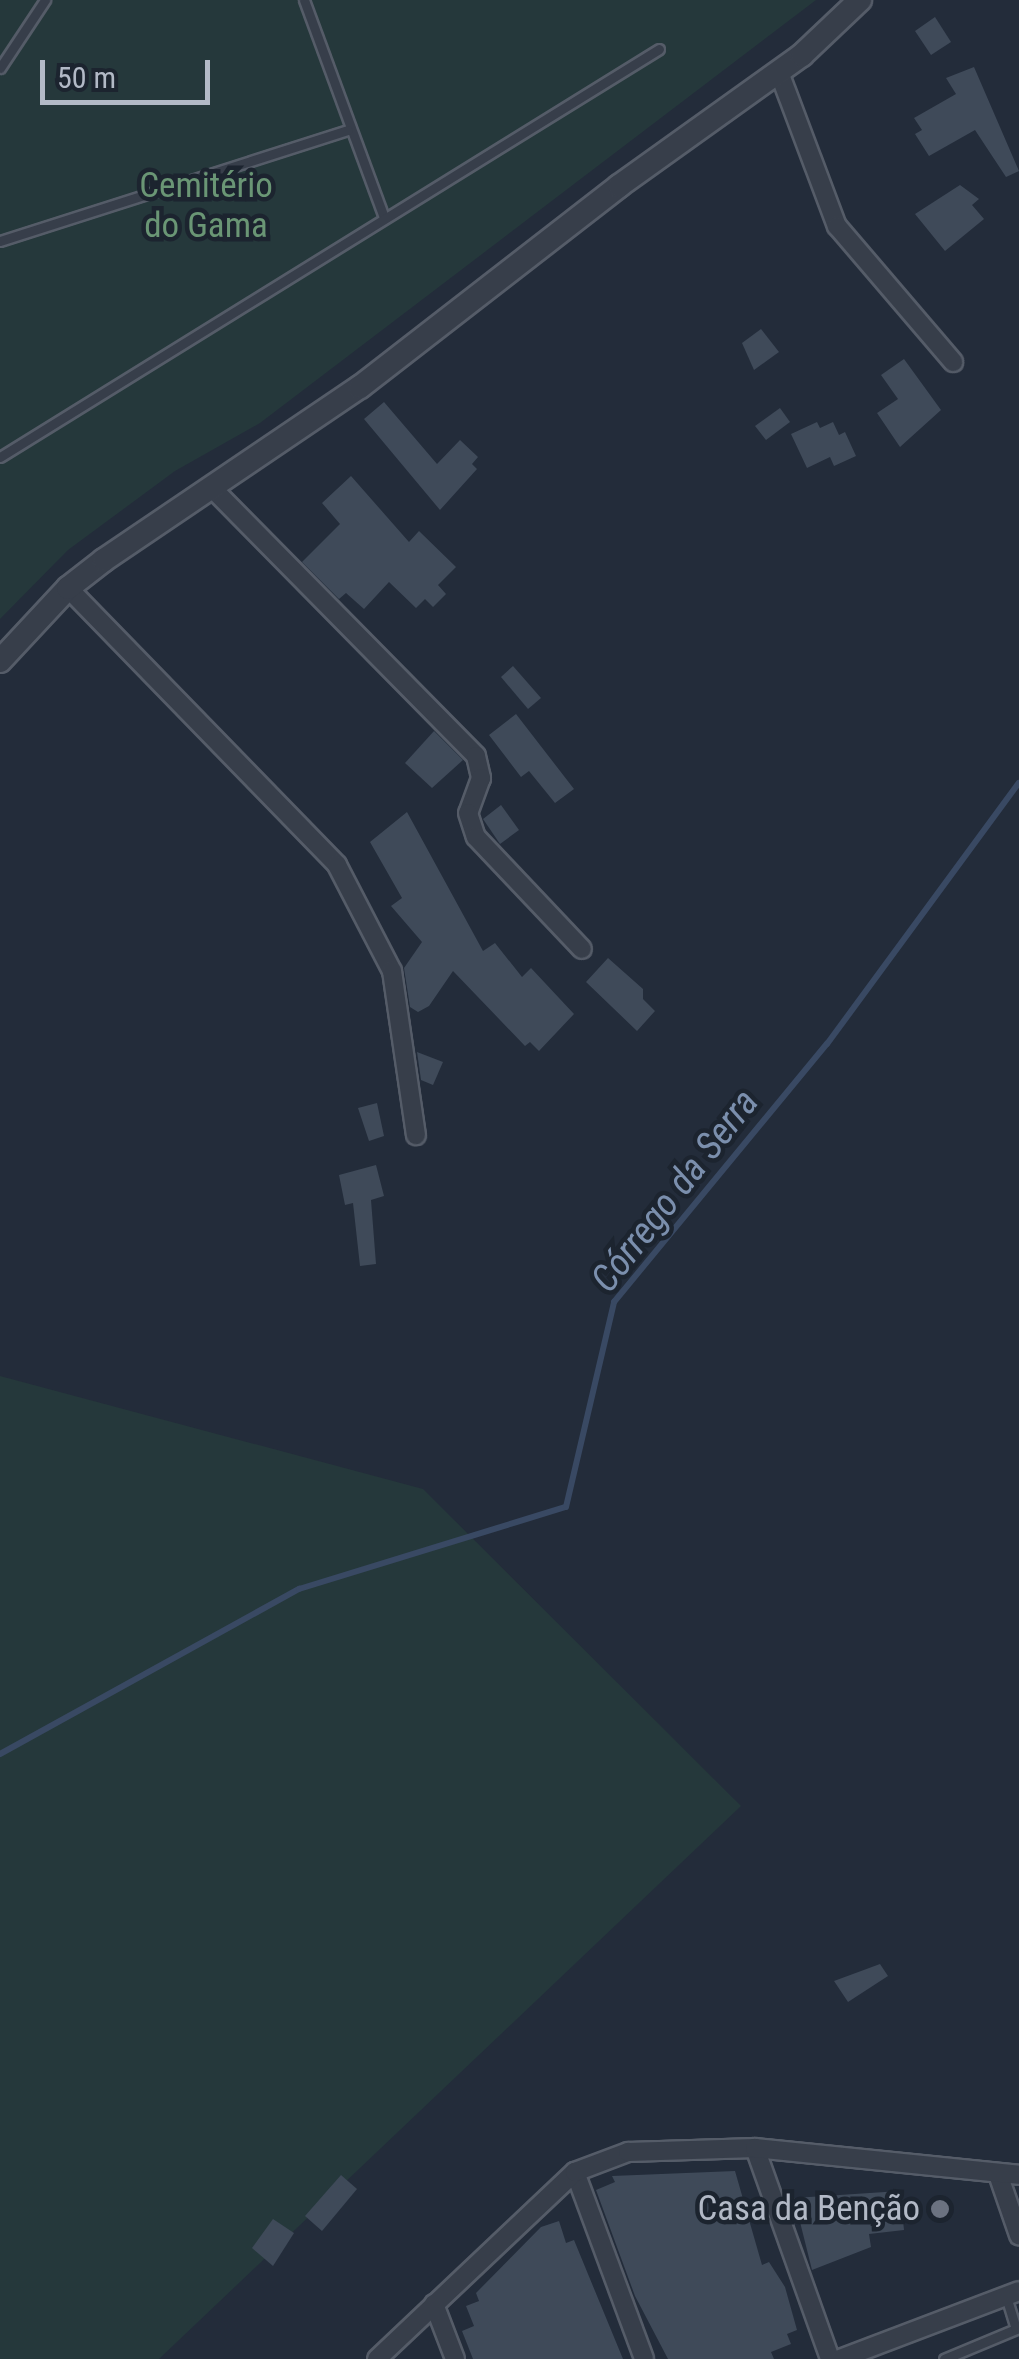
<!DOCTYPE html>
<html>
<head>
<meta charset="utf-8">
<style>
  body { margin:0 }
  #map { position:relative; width:1019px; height:2359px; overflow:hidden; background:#232c3a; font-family:"Roboto Condensed",sans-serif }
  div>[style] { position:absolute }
  .green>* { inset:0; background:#25383b }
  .stream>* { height:6px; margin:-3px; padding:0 3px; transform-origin:3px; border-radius:3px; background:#394963 }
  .building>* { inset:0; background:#3f4a59 }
  .roads { filter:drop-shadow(2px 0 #555c68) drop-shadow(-2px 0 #555c68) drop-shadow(0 2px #555c68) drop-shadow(0 -2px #555c68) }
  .service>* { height:9px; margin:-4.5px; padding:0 4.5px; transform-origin:4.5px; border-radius:4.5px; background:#373e4a }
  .minor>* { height:18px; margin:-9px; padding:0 9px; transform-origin:9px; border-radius:9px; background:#373e4a }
  .tertiary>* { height:22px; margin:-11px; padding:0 11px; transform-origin:11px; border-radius:11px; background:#373e4a }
  .dots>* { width:28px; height:28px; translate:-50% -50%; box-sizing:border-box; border:5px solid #1c242f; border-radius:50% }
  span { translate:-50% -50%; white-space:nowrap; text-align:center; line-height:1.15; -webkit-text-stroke:9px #1c242f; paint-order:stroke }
  .park-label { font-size:35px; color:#6a9675 }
  .poi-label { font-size:35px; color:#b2b9c6 }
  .right { translate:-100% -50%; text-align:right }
  .water-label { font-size:38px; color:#7b8fad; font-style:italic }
  .scale { position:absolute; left:40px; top:60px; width:170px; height:45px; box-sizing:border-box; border:5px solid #b2b9c6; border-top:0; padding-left:12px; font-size:30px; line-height:35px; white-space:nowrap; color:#b2b9c6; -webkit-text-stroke:8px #1c242f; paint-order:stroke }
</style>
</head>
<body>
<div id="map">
  <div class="green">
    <div style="clip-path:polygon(0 0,816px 0,260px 423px,175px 471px,68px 550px,0 619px)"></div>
    <div style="clip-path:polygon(0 1376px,423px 1489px,741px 1806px,159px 2359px,0 2359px)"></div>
  </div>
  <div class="stream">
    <div style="left:0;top:1754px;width:342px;rotate:-28.9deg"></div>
    <div style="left:299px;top:1589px;width:279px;rotate:-17.1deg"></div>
    <div style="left:566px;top:1507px;width:211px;rotate:-76.8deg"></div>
    <div style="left:614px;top:1302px;width:335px;rotate:-50.5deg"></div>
    <div style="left:827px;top:1044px;width:324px;rotate:-53.7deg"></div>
  </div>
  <div class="building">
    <div style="clip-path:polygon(935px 17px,951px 42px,931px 55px,915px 31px)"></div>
    <div style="clip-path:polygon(974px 67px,1019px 171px,1006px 177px,975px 130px,929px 156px,915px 134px,922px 130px,914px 118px,956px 94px,946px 78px)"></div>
    <div style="clip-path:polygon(960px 185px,979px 199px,972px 205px,984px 219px,945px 251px,915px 214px)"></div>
    <div style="clip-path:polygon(761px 329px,779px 352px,754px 370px,742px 343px)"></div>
    <div style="clip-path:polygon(904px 359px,941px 410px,900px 447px,877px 413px,898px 399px,881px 375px)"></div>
    <div style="clip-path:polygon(384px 402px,437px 464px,460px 440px,478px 457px,472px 464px,477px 469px,440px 510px,364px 419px)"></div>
    <div style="clip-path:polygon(780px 408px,790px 422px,766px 440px,755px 426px)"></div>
    <div style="clip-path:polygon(817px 422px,820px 428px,833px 422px,839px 435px,845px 432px,856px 456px,834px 466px,830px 457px,807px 468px,791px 434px)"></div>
    <div style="clip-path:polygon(351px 476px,409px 542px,419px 531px,456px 567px,438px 585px,446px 594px,433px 607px,425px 599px,416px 608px,389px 582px,364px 609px,346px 593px,339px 599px,302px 562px,340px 524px,322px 503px)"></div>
    <div style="clip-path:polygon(513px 666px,541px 698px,528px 709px,501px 677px)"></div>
    <div style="clip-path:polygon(516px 714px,574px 789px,555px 803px,529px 771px,521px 777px,489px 735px)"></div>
    <div style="clip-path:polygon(434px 731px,463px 760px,432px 788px,405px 763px)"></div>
    <div style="clip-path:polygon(501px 805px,519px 830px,500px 844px,483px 819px)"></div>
    <div style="clip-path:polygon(407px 812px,483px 951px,495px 943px,522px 977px,531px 968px,574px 1014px,539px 1051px,530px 1042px,525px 1046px,453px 971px,429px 1006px,418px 1012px,410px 1007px,404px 968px,422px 942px,391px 906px,402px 898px,370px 842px)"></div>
    <div style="clip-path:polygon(608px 958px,643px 989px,643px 999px,655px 1011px,637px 1031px,586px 982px)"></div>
    <div style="clip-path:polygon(417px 1052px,443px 1062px,433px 1085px,421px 1080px)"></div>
    <div style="clip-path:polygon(377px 1103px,384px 1136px,369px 1141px,358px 1108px)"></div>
    <div style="clip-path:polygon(376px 1165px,384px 1196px,371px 1200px,376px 1264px,360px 1266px,353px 1203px,345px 1205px,339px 1175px)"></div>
    <div style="clip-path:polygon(880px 1964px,888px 1976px,848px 2002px,834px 1981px)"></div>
    <div style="clip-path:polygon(735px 2171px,762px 2265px,769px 2262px,785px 2287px,797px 2330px,787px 2334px,791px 2344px,771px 2352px,774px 2359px,668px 2359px,635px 2296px,596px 2190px,615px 2182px,612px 2176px)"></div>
    <div style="clip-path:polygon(341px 2175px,357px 2189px,322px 2231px,305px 2216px)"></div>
    <div style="clip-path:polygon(900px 2191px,904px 2230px,869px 2234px,871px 2247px,812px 2270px,794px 2198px)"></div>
    <div style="clip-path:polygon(273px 2219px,294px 2233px,273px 2266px,252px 2248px)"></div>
    <div style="clip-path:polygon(559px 2221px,566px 2243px,574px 2240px,623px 2359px,473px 2359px,462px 2331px,474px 2326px,466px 2306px,479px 2301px,476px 2293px,541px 2227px)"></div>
  </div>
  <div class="roads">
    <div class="service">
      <div style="left:304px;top:0;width:229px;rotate:69.8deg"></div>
      <div style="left:0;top:68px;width:82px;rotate:-56.5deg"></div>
      <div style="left:0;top:241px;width:365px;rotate:-17.7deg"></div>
      <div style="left:0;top:457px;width:775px;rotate:-31.76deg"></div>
      <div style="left:944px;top:2359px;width:78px;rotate:-22.6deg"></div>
      <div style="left:1016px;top:2329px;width:34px;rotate:-107deg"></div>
    </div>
    <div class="minor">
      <div style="left:779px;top:72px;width:165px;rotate:69.4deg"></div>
      <div style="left:837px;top:226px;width:179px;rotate:49.5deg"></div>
      <div style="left:214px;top:490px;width:373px;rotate:45.4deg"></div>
      <div style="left:476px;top:756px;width:23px;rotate:77deg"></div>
      <div style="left:481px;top:778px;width:37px;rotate:110deg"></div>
      <div style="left:468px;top:813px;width:25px;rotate:72deg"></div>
      <div style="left:476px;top:837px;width:154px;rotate:46.6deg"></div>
      <div style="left:68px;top:588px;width:386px;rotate:45.8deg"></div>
      <div style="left:337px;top:865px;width:119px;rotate:62.6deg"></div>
      <div style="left:392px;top:971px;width:166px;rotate:81.7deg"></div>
      <div style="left:755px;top:2148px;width:224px;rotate:70.4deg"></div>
      <div style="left:575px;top:2172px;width:199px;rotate:69.7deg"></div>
      <div style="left:998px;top:2174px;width:65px;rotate:71deg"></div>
      <div style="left:434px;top:2304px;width:59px;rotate:69.1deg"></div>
      <div style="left:377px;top:2359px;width:272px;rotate:-43.4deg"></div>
      <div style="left:575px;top:2172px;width:57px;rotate:-20.7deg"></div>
      <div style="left:628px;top:2152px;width:127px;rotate:-1.8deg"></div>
      <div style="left:755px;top:2148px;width:265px;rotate:5.8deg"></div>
      <div style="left:840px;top:2359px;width:191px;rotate:-20.8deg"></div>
    </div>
    <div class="tertiary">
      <div style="left:0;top:661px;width:100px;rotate:-47deg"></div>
      <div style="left:68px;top:588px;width:46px;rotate:-37.9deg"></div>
      <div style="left:104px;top:560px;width:309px;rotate:-34.1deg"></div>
      <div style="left:360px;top:387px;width:328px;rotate:-37.8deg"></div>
      <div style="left:619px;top:186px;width:225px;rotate:-35.6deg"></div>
      <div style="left:802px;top:55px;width:80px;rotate:-43.5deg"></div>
    </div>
  </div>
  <div class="dots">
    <div style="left:940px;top:2209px;background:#6b7280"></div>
  </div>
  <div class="park-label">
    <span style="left:206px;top:206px">Cemitério<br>do Gama</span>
  </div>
  <div class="poi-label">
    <span class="right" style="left:920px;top:2209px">Casa da Benção</span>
  </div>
  <div class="water-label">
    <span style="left:675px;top:1191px;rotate:-52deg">Córrego da Serra</span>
  </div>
  <div class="scale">50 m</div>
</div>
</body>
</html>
